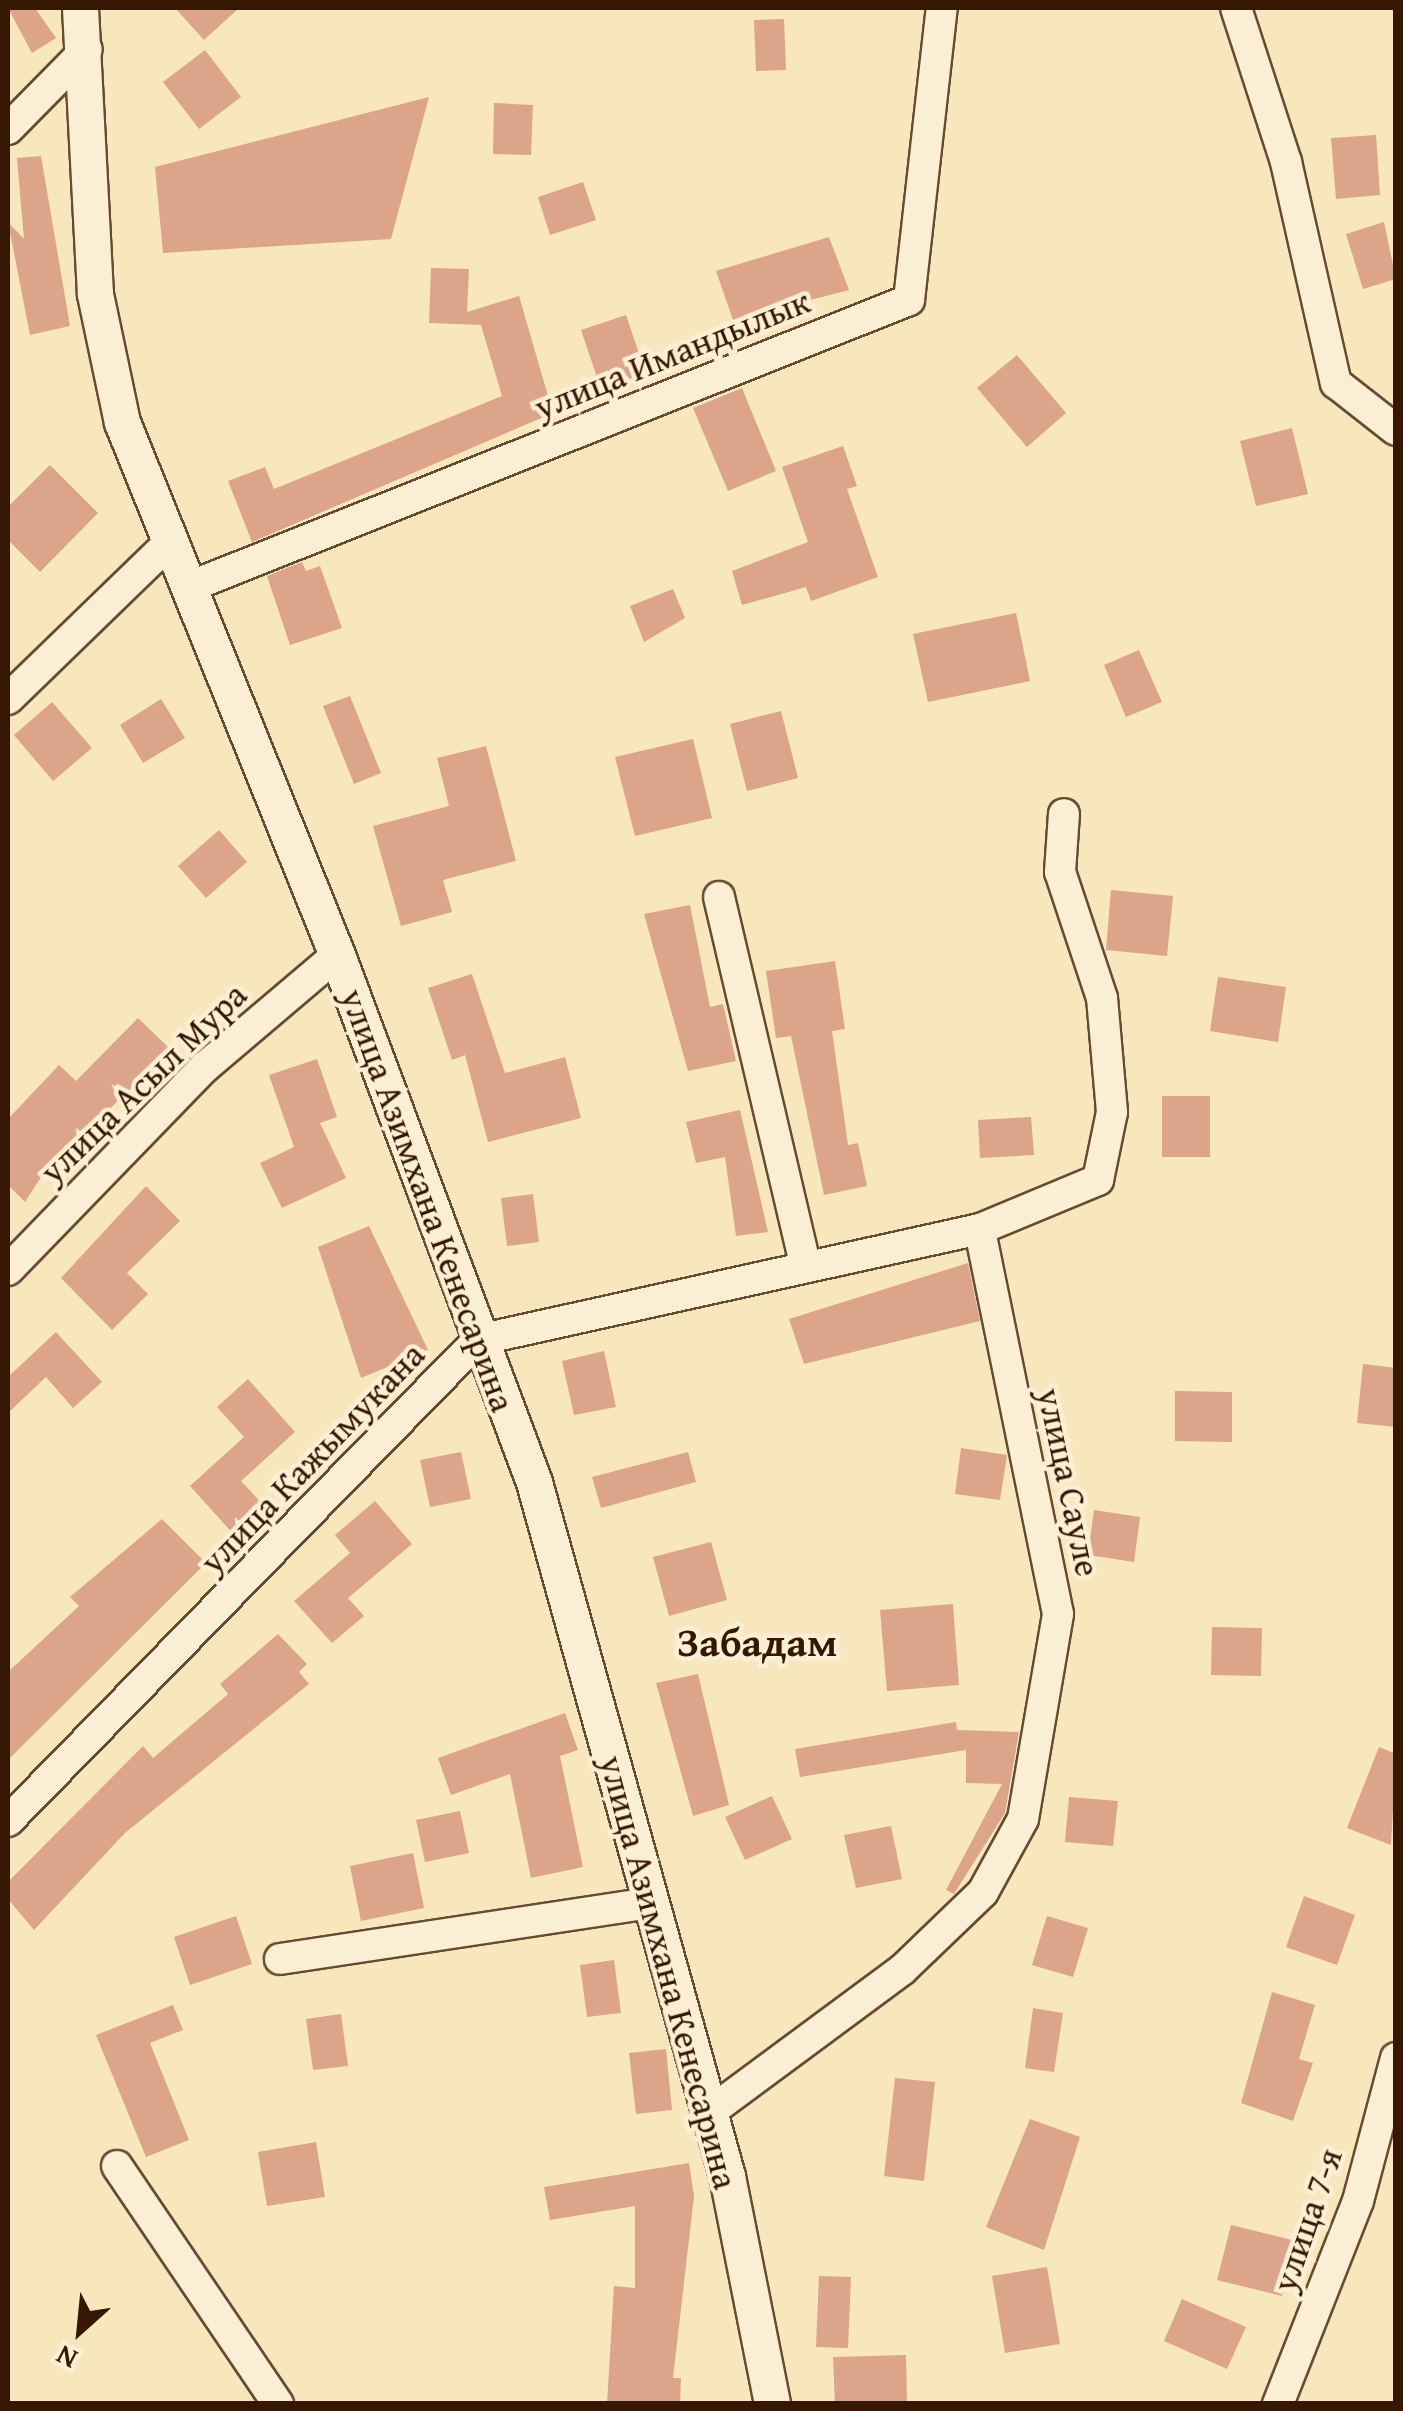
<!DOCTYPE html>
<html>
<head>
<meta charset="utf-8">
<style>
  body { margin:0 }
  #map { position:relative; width:1403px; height:2411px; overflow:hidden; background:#f8e6bd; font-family:"Gentium Book Plus",serif }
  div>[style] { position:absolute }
  .building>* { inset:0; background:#dba48b }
  .roads { filter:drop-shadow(2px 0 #664b32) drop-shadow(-2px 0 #664b32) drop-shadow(0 2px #664b32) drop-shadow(0 -2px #664b32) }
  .minor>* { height:30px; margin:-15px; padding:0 15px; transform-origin:15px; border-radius:15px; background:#faefd4 }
  .tertiary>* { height:35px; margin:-17.5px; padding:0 17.5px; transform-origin:17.5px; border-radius:17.5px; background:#faefd4 }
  span { translate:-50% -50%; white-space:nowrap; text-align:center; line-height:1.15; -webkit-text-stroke:9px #faefd4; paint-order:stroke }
  .street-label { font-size:35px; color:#361703 }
  .quarter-label { font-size:40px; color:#361703; font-weight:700 }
  .frame { position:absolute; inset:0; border:10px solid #361703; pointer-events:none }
  .north { position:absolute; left:30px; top:2281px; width:100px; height:100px; -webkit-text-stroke:8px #faefd4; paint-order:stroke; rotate:207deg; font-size:28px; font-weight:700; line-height:40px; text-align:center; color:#361703 }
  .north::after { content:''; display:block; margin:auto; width:35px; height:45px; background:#361703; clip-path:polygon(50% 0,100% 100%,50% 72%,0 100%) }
</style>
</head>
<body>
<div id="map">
  <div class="building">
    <div style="clip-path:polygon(8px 8px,35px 8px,56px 38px,32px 53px)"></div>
    <div style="clip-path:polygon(175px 8px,239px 8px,204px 40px)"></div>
    <div style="clip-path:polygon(784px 19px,786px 70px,756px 71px,754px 20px)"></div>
    <div style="clip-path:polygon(205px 50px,241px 97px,199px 129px,163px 82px)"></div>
    <div style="clip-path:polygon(429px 97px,391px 239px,163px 253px,155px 167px)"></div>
    <div style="clip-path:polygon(494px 103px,533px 105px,531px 155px,493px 154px)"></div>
    <div style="clip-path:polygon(1376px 135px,1380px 195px,1336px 199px,1331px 138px)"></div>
    <div style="clip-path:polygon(41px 156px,70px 326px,30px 335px,8px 222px,24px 239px,17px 158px)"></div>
    <div style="clip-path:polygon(583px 182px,596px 220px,550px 235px,538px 197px)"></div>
    <div style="clip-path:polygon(1384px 222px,1396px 279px,1363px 289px,1346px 234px)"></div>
    <div style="clip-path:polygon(829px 237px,849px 290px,733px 320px,716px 271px)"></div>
    <div style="clip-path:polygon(431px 268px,469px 269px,467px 312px,519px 296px,553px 413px,252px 542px,228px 481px,265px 467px,274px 489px,502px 396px,481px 325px,429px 323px)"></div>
    <div style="clip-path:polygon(626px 315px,648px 380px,603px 395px,581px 330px)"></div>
    <div style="clip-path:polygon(1017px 355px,1066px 413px,1027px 447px,977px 388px)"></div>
    <div style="clip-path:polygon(742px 388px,776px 471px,728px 491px,693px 408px)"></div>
    <div style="clip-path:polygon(1292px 428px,1308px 494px,1256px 506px,1240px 441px)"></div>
    <div style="clip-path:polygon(843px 446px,857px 486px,847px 489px,878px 577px,811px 601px,806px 587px,742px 605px,732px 571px,808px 542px,782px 467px)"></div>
    <div style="clip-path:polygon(50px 465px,98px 513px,40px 572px,8px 540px,8px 507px)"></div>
    <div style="clip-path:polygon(302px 562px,306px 571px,320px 566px,342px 628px,290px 645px,267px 576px)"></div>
    <div style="clip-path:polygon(673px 589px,685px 618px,644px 642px,630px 606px)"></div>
    <div style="clip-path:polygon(1016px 613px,1030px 681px,928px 702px,913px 634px)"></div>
    <div style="clip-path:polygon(1139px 650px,1162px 702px,1126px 717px,1104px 665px)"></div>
    <div style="clip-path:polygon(350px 696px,381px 773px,354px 784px,323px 706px)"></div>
    <div style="clip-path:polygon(161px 699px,185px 738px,143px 763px,120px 725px)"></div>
    <div style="clip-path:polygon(52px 702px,92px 748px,53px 781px,14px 735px)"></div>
    <div style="clip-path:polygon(781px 711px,798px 778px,747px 791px,730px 724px)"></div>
    <div style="clip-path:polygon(693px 739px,712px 818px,635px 836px,615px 757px)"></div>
    <div style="clip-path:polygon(486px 746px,516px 861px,443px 880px,452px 912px,401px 926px,373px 826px,449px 806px,437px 758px)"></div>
    <div style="clip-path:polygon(219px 830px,247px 862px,206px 898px,178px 866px)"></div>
    <div style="clip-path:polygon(1111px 890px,1173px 896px,1167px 956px,1106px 950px)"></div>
    <div style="clip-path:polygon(690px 905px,710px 1007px,723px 1004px,736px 1061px,688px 1071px,644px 914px)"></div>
    <div style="clip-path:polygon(835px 961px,845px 1029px,832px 1031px,848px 1145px,858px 1143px,867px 1186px,824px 1195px,791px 1036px,776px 1038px,766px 971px)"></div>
    <div style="clip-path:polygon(472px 974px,505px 1073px,565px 1057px,581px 1118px,488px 1142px,465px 1055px,452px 1060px,428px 988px)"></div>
    <div style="clip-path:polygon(1218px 977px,1286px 987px,1278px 1042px,1210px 1031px)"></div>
    <div style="clip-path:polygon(138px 1018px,171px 1050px,45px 1171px,25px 1202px,8px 1185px,8px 1119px,59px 1065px,76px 1081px)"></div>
    <div style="clip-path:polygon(317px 1059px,337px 1117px,320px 1123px,346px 1178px,282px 1208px,260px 1163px,294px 1147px,269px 1075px)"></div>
    <div style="clip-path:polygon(1162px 1096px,1210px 1096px,1210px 1157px,1162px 1157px)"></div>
    <div style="clip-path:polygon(740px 1110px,768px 1232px,736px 1236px,725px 1157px,696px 1163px,686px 1122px)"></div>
    <div style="clip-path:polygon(1031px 1117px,1034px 1155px,980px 1158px,978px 1120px)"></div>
    <div style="clip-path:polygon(146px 1186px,180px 1221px,127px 1273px,148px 1294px,112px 1330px,61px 1278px)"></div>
    <div style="clip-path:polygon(533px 1194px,539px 1242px,507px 1246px,501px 1198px)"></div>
    <div style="clip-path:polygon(369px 1226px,428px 1350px,361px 1378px,318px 1247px)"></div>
    <div style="clip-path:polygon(968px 1263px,980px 1321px,804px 1364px,789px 1319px)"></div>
    <div style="clip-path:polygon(56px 1332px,102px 1382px,73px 1408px,46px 1377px,8px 1413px,8px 1377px)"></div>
    <div style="clip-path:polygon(604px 1351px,616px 1407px,574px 1415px,562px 1361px)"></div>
    <div style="clip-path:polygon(1363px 1364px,1396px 1368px,1396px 1427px,1357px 1423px)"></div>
    <div style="clip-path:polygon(248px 1379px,295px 1432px,241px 1481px,268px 1510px,237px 1538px,190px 1486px,244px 1437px,217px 1407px)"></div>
    <div style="clip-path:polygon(1175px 1391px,1232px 1392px,1232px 1442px,1175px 1441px)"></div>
    <div style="clip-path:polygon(961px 1448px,1007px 1455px,1000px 1500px,955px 1494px)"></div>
    <div style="clip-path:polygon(461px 1452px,471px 1499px,430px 1507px,420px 1460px)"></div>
    <div style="clip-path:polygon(688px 1452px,696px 1482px,601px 1508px,592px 1477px)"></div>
    <div style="clip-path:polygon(375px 1501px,412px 1544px,348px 1598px,364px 1616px,332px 1643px,294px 1601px,350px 1553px,335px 1535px)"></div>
    <div style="clip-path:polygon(1094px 1510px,1140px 1517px,1134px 1562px,1088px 1555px)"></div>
    <div style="clip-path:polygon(162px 1519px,206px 1563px,8px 1760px,8px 1672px,79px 1606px,70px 1597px)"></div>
    <div style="clip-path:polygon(711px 1542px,727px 1600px,669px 1616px,653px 1557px)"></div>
    <div style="clip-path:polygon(953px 1604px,959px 1685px,887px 1691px,880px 1610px)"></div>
    <div style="clip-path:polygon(1212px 1627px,1262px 1628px,1261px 1676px,1211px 1675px)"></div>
    <div style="clip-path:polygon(278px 1634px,307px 1664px,299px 1672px,309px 1684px,125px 1833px,34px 1930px,8px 1899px,8px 1882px,143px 1746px,153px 1758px,228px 1694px,220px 1684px)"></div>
    <div style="clip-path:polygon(698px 1674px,729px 1805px,693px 1816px,656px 1683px)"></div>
    <div style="clip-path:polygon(565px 1713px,578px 1750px,560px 1756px,583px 1867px,531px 1878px,510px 1774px,451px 1795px,438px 1758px)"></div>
    <div style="clip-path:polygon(956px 1722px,957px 1730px,1019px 1732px,1005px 1813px,954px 1894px,946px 1890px,1002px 1784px,966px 1783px,966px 1750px,800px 1777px,795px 1749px)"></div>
    <div style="clip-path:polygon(1379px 1747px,1396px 1754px,1391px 1845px,1347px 1828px)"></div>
    <div style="clip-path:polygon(772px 1796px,792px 1839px,745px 1860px,725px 1817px)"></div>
    <div style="clip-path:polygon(1069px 1797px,1118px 1801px,1113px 1846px,1065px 1842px)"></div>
    <div style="clip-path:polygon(460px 1811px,469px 1853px,425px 1862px,416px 1820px)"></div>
    <div style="clip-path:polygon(891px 1826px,902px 1879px,856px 1888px,844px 1835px)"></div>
    <div style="clip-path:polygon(413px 1853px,424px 1908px,361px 1921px,350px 1866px)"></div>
    <div style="clip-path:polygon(1304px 1896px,1355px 1915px,1337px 1965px,1286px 1947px)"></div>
    <div style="clip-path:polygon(236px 1916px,252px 1964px,190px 1985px,174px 1937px)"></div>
    <div style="clip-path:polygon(1047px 1916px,1088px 1928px,1073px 1977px,1032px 1965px)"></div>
    <div style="clip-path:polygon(614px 1960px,621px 2013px,587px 2017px,580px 1965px)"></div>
    <div style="clip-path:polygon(1272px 1992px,1315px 2005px,1299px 2059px,1313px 2063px,1293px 2121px,1241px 2103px)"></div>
    <div style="clip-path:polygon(173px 2005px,183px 2030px,150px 2043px,189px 2140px,146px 2157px,96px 2035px)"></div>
    <div style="clip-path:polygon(1033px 2008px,1063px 2013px,1054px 2072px,1025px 2068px)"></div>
    <div style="clip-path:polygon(341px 2014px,348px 2066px,313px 2070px,306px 2019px)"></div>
    <div style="clip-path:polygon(666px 2049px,672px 2110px,636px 2114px,629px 2053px)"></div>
    <div style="clip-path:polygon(895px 2078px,935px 2082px,924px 2181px,884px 2176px)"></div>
    <div style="clip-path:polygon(1030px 2119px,1080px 2137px,1044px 2250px,986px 2227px)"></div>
    <div style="clip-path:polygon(316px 2142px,325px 2197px,267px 2206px,258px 2152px)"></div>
    <div style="clip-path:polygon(689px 2163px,694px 2196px,673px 2378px,681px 2378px,680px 2404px,607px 2404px,614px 2286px,635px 2288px,635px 2206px,550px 2220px,544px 2187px)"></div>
    <div style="clip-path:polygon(1231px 2225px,1296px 2241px,1282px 2296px,1217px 2280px)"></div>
    <div style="clip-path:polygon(1047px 2267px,1060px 2344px,1005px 2353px,992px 2276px)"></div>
    <div style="clip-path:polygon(819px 2276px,851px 2277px,848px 2348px,816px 2347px)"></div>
    <div style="clip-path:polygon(1182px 2299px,1246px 2327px,1227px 2369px,1164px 2341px)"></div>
    <div style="clip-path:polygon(906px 2355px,907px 2404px,835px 2404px,833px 2357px)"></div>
  </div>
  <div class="roads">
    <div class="minor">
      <div style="left:1236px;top:8px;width:162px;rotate:72deg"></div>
      <div style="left:1286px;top:162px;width:227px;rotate:77.3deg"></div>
      <div style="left:1336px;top:383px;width:76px;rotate:38.1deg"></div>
      <div style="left:8px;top:129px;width:112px;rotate:-45.4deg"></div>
      <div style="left:189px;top:587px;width:775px;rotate:-21.73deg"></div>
      <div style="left:909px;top:300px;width:294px;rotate:-83.6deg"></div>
      <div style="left:8px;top:699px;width:226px;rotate:-44.1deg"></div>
      <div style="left:719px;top:897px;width:380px;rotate:76.8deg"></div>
      <div style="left:8px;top:1270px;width:283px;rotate:-45.9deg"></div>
      <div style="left:205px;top:1067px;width:173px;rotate:-40.3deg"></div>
      <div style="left:8px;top:1821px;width:673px;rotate:-45.66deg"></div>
      <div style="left:478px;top:1340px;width:514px;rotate:-12.47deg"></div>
      <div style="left:280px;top:1959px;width:375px;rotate:-8.6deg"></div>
      <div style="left:710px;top:2112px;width:239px;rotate:-36.5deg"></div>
      <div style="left:902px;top:1970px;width:112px;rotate:-43.9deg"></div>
      <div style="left:983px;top:1892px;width:83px;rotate:-61.3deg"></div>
      <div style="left:1023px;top:1819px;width:208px;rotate:-80.3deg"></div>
      <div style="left:1058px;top:1614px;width:393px;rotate:-101.5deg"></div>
      <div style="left:980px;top:1229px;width:128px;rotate:-22.6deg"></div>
      <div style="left:1098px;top:1180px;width:69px;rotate:-78.4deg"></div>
      <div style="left:1112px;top:1112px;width:114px;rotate:-95deg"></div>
      <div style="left:1102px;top:998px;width:133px;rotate:-108.4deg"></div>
      <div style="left:1060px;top:872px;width:58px;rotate:-86.1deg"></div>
      <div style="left:117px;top:2166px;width:287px;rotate:55.9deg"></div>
      <div style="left:1278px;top:2404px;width:218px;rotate:-68.5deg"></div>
      <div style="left:1358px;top:2201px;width:148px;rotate:-75.1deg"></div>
    </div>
    <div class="tertiary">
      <div style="left:80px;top:8px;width:286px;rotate:87deg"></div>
      <div style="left:95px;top:294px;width:131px;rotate:78.1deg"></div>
      <div style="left:122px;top:422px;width:575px;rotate:68.03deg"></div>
      <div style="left:337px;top:955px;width:563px;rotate:69.5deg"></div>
      <div style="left:534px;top:1482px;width:720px;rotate:74.46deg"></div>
      <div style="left:727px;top:2176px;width:232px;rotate:78.8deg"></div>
    </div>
  </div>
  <div class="street-label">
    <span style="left:672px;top:354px;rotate:-22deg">улица Имандылык</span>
    <span style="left:143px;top:1083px;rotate:-44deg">улица Асыл Мура</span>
    <span style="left:428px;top:1200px;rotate:70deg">улица Азимхана Кенесарина</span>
    <span style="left:312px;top:1458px;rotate:-46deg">улица Кажымукана</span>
    <span style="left:1069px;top:1482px;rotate:78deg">улица Сауле</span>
    <span style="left:669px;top:1972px;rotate:75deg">улица Азимхана Кенесарина</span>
    <span style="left:1307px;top:2220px;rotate:-71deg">улица 7-я</span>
  </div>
  <div class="quarter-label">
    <span style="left:757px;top:1642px">Забадам</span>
  </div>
  <div class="frame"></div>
  <div class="north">N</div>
</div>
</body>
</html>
